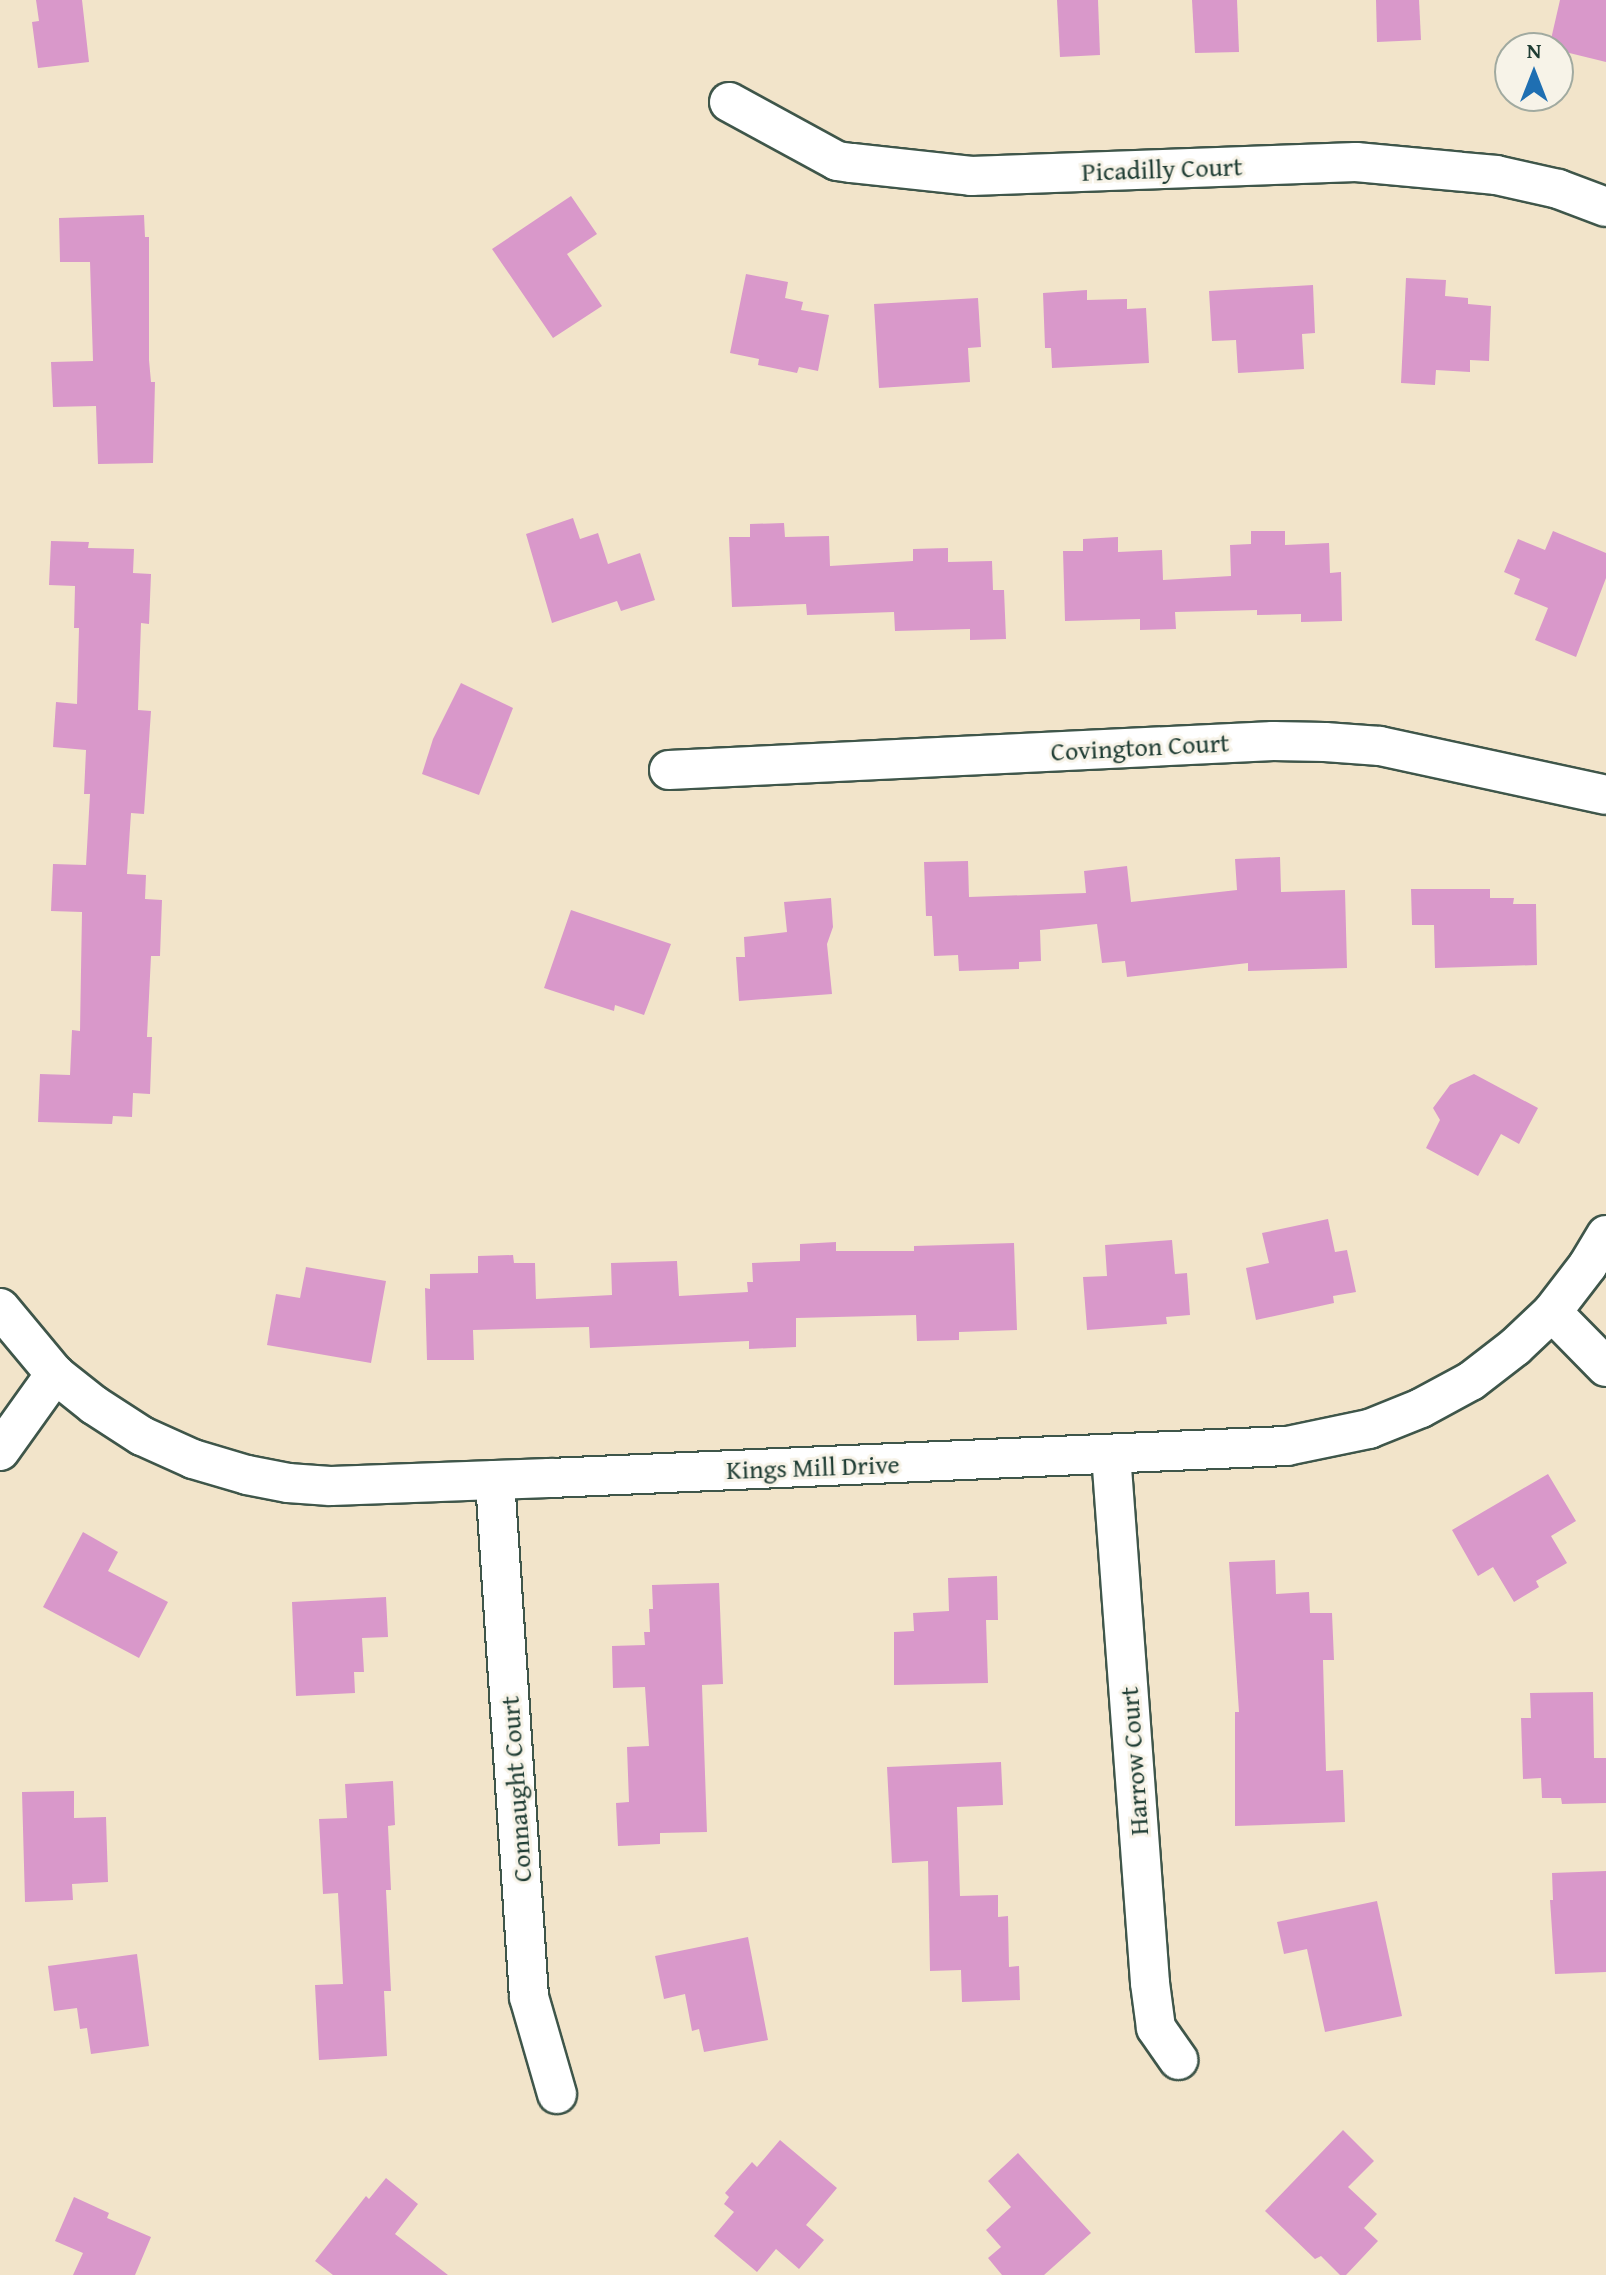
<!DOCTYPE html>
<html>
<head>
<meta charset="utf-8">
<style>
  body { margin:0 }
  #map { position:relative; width:1606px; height:2275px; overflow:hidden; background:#f2e4ca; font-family:"Gentium Book Plus",serif }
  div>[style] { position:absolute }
  .building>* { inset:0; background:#d998ca }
  .roads { filter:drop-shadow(2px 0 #3f564a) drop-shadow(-2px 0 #3f564a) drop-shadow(0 2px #3f564a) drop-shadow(0 -2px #3f564a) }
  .street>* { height:38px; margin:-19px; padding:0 19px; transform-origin:19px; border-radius:19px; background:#fff }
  span { translate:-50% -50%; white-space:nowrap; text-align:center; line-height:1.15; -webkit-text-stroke:6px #f7f3e8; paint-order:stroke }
  .street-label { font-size:26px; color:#1f3d34 }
  .north { position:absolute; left:1494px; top:32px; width:80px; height:80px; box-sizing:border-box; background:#f7f3e8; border:2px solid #a1aaa0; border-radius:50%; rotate:0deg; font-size:22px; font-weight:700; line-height:32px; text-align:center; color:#1f3d34 }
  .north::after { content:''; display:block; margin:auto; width:28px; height:36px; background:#1f6fb2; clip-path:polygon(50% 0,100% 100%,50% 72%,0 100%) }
</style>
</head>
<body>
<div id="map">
  <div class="building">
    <div style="clip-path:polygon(36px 0,82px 0,89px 62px,38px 68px,32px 22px,39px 21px)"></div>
    <div style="clip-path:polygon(1057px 0,1098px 0,1100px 55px,1060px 57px)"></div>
    <div style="clip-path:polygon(1192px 0,1237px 0,1239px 52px,1195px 53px)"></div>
    <div style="clip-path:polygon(1376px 0,1419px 0,1421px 40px,1377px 42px)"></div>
    <div style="clip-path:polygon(1560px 0,1606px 0,1606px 62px,1549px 48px)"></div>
    <div style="clip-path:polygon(571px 196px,597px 234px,567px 254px,602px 306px,553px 338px,492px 249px)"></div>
    <div style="clip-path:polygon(144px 215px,145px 237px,149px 237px,149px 360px,151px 382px,155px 382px,153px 463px,98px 464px,96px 406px,53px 407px,51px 362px,93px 361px,90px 262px,60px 262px,59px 218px)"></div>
    <div style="clip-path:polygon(746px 274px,788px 282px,785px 298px,803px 302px,801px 310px,829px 315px,818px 371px,799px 367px,797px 373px,758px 365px,759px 359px,730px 353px)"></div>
    <div style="clip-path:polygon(1406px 278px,1446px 280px,1445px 296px,1468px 298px,1468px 304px,1491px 306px,1489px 361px,1470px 360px,1470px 372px,1436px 370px,1435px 385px,1401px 383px)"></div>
    <div style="clip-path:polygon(1313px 285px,1315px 333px,1302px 334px,1304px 369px,1238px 373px,1236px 340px,1212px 341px,1209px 291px)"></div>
    <div style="clip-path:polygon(1087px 290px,1087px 300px,1127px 299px,1127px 309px,1146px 308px,1149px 363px,1052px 368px,1051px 348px,1045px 348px,1043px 293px)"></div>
    <div style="clip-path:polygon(978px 298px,981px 347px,968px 348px,970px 382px,879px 388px,874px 304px)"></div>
    <div style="clip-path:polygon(573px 518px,580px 539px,598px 533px,608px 564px,640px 553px,655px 600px,621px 611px,617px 601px,552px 623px,526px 534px)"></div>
    <div style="clip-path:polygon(784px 523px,785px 537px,829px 536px,830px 566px,913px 561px,913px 549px,948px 548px,948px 562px,992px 561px,993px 590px,1004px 590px,1006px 639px,970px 640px,970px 629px,895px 631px,894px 612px,807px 615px,806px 604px,732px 607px,729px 537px,750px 537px,750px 524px)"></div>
    <div style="clip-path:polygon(1251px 531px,1285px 531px,1285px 545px,1329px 543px,1330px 573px,1341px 572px,1342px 621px,1301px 622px,1301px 614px,1257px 615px,1257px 610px,1175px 612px,1176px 629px,1140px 630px,1140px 619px,1065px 621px,1063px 551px,1083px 551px,1083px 539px,1118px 537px,1118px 552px,1162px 550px,1163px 580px,1231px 576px,1230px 545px,1251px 544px)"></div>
    <div style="clip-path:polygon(1553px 531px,1606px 553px,1606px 578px,1576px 657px,1535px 640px,1548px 608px,1514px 594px,1520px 579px,1504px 572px,1518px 539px,1545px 550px)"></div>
    <div style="clip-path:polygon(51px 541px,89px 542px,88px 548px,134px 549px,133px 573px,151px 574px,149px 624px,141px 623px,138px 710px,151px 711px,144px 814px,131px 813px,127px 874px,146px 875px,145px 899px,162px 900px,160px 956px,151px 956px,147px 1037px,152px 1037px,150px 1094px,133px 1093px,132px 1117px,113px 1116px,112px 1124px,38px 1122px,40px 1074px,70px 1075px,72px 1030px,80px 1031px,82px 912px,51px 911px,53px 864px,86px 865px,90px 794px,84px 794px,86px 750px,53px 747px,56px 702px,77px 704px,79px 628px,74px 628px,75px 586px,49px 585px)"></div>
    <div style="clip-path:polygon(461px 683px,513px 708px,479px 795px,422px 774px,433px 739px)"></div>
    <div style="clip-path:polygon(1280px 857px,1281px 892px,1345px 890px,1347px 968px,1248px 971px,1248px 963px,1127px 977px,1125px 961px,1102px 963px,1097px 924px,1040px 930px,1041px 961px,1019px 962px,1019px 969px,959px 971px,958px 955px,934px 956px,932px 916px,926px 916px,924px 862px,968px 861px,969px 897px,1086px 893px,1084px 871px,1127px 866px,1131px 902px,1237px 890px,1235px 859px)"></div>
    <div style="clip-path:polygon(1411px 889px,1490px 889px,1490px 898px,1514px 898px,1513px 904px,1536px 904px,1537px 965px,1435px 968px,1434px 925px,1412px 925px)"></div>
    <div style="clip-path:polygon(831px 898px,833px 927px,827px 944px,832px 994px,739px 1001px,736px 957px,745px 957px,744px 937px,787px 932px,784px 902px)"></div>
    <div style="clip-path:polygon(571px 910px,671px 944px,644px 1015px,615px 1005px,614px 1011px,544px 988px)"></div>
    <div style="clip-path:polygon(1474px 1074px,1538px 1108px,1519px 1144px,1501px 1134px,1478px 1176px,1426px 1148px,1440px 1120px,1433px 1108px,1450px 1085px)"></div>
    <div style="clip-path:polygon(1328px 1219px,1335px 1252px,1347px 1250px,1356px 1292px,1333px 1296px,1334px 1303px,1256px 1320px,1246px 1268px,1269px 1263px,1262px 1233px)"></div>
    <div style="clip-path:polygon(1172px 1240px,1175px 1274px,1187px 1273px,1190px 1315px,1166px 1317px,1167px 1324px,1087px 1330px,1083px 1277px,1107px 1276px,1105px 1245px)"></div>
    <div style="clip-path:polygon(836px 1242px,836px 1251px,914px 1251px,914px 1246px,1014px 1243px,1017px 1330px,959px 1332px,959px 1340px,917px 1341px,916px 1315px,796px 1318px,796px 1347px,749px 1349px,749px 1341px,590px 1348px,589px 1327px,473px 1330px,474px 1360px,427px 1360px,425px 1288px,430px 1289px,430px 1274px,478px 1273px,478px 1256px,513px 1255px,514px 1263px,535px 1263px,536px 1299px,612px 1295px,611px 1263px,677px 1261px,679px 1296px,748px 1292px,747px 1282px,753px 1282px,752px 1263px,800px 1261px,800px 1244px)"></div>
    <div style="clip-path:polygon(306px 1267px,386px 1281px,371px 1363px,267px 1345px,276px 1294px,300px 1298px)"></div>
    <div style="clip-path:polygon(1548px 1474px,1576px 1521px,1551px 1536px,1567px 1563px,1536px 1581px,1539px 1587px,1514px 1602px,1493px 1567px,1478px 1576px,1452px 1530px)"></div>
    <div style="clip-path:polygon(83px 1532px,118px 1552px,108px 1571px,168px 1602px,139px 1658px,43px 1607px)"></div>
    <div style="clip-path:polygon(1275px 1560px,1276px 1594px,1309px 1592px,1310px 1613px,1332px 1613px,1334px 1660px,1323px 1660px,1326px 1771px,1343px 1770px,1345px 1822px,1235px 1826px,1235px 1712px,1239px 1712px,1229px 1562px)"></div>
    <div style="clip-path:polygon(997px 1576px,998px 1620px,986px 1620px,988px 1683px,894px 1685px,894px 1632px,914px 1631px,913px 1613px,949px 1611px,948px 1578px)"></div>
    <div style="clip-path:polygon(719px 1583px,723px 1684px,702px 1685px,707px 1832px,660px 1833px,660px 1844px,618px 1846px,616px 1803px,629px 1802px,627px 1747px,649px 1746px,645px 1687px,613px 1688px,612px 1646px,645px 1645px,644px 1632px,650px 1632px,649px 1609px,653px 1609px,652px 1585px)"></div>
    <div style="clip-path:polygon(386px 1597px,388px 1637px,362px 1638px,364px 1672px,354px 1672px,355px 1693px,296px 1696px,292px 1602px)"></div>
    <div style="clip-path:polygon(1593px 1692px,1594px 1758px,1606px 1758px,1606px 1803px,1562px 1804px,1561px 1798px,1542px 1798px,1541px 1778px,1523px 1779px,1521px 1718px,1531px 1718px,1530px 1693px)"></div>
    <div style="clip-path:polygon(1001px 1762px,1003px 1805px,957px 1807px,960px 1896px,998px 1895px,998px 1917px,1008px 1916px,1009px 1967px,1019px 1966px,1020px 2000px,962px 2002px,961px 1970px,930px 1971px,928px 1861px,892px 1863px,887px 1767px)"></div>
    <div style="clip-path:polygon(393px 1781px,395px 1825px,388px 1826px,391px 1890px,386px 1890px,391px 1991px,384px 1991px,387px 2056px,319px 2060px,315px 1985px,343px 1984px,338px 1893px,323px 1894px,319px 1819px,347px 1818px,345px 1784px)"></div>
    <div style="clip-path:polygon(74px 1791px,74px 1818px,106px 1817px,108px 1882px,72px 1884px,73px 1900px,25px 1902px,22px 1792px)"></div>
    <div style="clip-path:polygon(1606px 1871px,1606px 1972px,1555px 1974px,1550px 1900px,1553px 1900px,1552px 1873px)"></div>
    <div style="clip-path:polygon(1377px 1901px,1402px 2016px,1325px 2032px,1307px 1949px,1284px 1954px,1277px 1922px)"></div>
    <div style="clip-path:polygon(748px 1937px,768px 2040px,704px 2052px,699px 2029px,692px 2031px,685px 1994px,664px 1999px,655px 1956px)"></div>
    <div style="clip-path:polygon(137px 1954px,149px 2046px,91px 2054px,87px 2028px,80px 2029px,77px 2008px,54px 2011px,48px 1966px)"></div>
    <div style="clip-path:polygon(1343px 2130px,1374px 2161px,1348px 2187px,1377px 2214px,1364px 2228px,1378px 2241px,1346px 2275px,1340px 2275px,1321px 2256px,1315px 2259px,1265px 2211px)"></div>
    <div style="clip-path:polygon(780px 2140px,837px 2188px,806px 2225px,824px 2240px,799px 2269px,776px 2249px,757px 2272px,714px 2236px,734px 2212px,724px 2204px,729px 2197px,725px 2193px,752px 2162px,757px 2167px)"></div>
    <div style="clip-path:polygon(1018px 2153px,1091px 2233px,1044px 2275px,1002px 2275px,988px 2258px,1001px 2247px,986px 2230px,1011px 2207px,988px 2181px)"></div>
    <div style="clip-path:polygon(386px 2178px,418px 2204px,395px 2234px,448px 2275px,333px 2275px,315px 2261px,366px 2196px,369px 2199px)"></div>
    <div style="clip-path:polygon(74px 2197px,109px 2213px,107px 2218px,151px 2237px,135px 2275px,73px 2275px,83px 2253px,55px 2241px)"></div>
  </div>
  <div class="roads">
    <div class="street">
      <div style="left:729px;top:102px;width:123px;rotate:28.6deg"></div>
      <div style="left:837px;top:161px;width:15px;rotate:8deg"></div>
      <div style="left:852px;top:163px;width:120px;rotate:6.2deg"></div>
      <div style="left:971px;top:176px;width:385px;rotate:-2.1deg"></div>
      <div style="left:1356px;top:162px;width:141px;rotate:5.3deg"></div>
      <div style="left:1496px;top:175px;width:64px;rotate:12.7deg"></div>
      <div style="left:1558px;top:189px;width:51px;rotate:20.6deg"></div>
      <div style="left:669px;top:770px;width:605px;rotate:-2.75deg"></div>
      <div style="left:1273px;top:741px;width:52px;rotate:1.1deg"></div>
      <div style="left:1325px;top:742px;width:55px;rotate:4.2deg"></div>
      <div style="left:1380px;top:746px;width:231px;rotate:12.2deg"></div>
      <div style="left:0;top:1308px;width:86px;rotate:50.2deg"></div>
      <div style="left:55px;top:1374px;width:50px;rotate:38.5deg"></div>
      <div style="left:94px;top:1405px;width:57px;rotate:32.9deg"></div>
      <div style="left:142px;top:1436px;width:56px;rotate:24.3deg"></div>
      <div style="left:193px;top:1459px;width:56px;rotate:16.5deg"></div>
      <div style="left:247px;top:1475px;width:42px;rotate:11deg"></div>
      <div style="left:288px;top:1483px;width:42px;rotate:4.1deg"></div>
      <div style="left:330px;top:1486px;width:220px;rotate:-2.1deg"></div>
      <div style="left:550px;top:1478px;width:738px;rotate:-2.49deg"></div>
      <div style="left:1287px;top:1446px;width:84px;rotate:-11.7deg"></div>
      <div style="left:1369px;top:1429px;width:56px;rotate:-22deg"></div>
      <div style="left:1421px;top:1408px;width:57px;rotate:-28.4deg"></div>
      <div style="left:1471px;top:1381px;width:56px;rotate:-37.7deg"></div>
      <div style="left:1515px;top:1347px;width:51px;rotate:-43.4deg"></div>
      <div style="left:1552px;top:1312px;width:59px;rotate:-52.5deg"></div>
      <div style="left:1588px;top:1265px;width:35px;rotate:-59deg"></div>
      <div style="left:1552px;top:1312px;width:77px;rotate:45.5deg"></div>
      <div style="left:0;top:1451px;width:95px;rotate:-54.5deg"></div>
      <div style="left:1111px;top:1454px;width:530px;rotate:85.78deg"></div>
      <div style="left:1150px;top:1983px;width:45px;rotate:82.4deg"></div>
      <div style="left:1156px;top:2028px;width:39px;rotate:55deg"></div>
      <div style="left:495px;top:1480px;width:518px;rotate:86.24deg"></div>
      <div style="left:529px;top:1997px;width:101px;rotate:73.9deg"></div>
    </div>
  </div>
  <div class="street-label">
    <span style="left:1162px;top:169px;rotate:-2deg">Picadilly Court</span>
    <span style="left:1140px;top:747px;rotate:-3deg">Covington Court</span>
    <span style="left:813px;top:1467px;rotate:-2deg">Kings Mill Drive</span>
    <span style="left:1134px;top:1761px;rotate:-94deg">Harrow Court</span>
    <span style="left:516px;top:1789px;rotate:-94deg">Connaught Court</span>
  </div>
  <div class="north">N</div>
</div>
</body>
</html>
